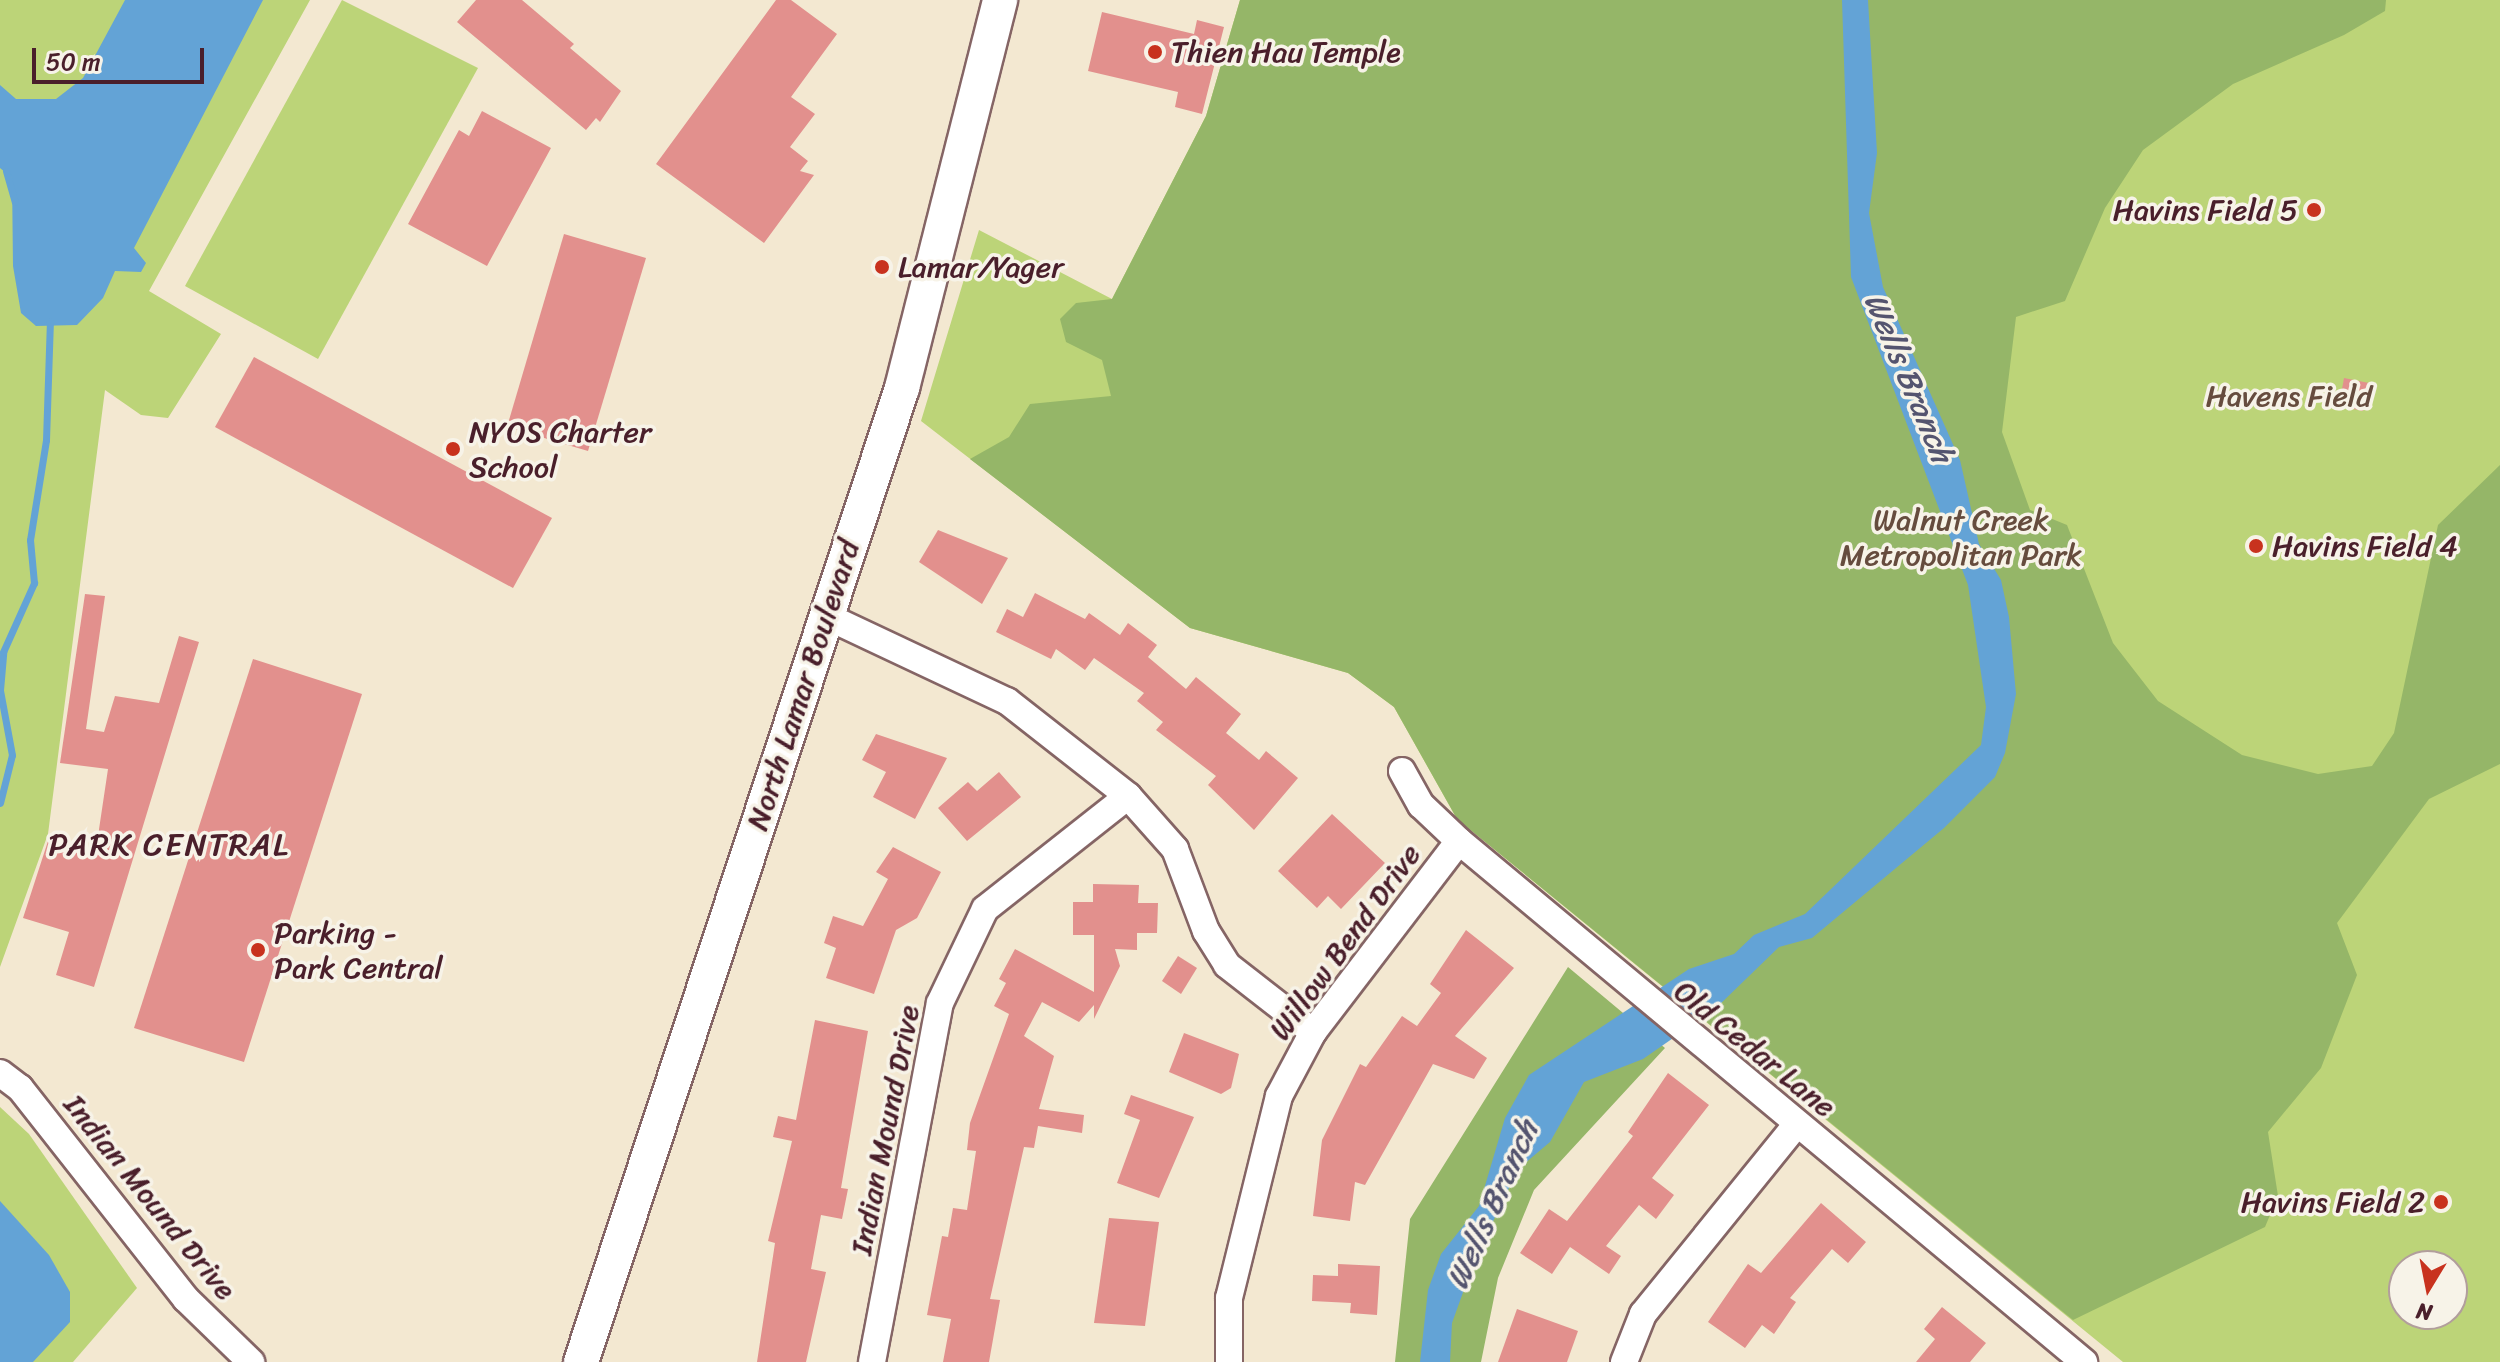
<!DOCTYPE html>
<html>
<head>
<meta charset="utf-8">
<style>
  body { margin:0 }
  #map { position:relative; width:2500px; height:1362px; overflow:hidden; background:#f3e8d1; font-family:Sriracha,sans-serif }
  div>[style] { position:absolute }
  .green>* { inset:0; background:#bcd478 }
  .forest>* { inset:0; background:#95b668 }
  .water>* { inset:0; background:#63a3d6 }
  .stream>* { height:7px; margin:-3.5px; padding:0 3.5px; transform-origin:3.5px; border-radius:3.5px; background:#63a3d6 }
  .building>* { inset:0; background:#e2908d }
  .roads { filter:drop-shadow(2px 0 #856565) drop-shadow(-2px 0 #856565) drop-shadow(0 2px #856565) drop-shadow(0 -2px #856565) }
  .minor>* { height:26px; margin:-13px; padding:0 13px; transform-origin:13px; border-radius:13px; background:#fff }
  .major>* { height:34px; margin:-17px; padding:0 17px; transform-origin:17px; border-radius:17px; background:#fff }
  .dots>* { width:22px; height:22px; translate:-50% -50%; box-sizing:border-box; border:4px solid #f7f3e8; border-radius:50% }
  span { translate:-50% -50%; white-space:nowrap; text-align:center; line-height:1.15; -webkit-text-stroke:7px #f7f3e8; paint-order:stroke }
  .poi-label { font-size:30px; color:#4a1f2b }
  .left { translate:0 -50%; text-align:left }
  .right { translate:-100% -50%; text-align:right }
  .park-label { font-size:30px; color:#664c3e }
  .street-label { font-size:30px; color:#4a1f2b }
  .water-label { font-size:32px; color:#54546f; font-style:italic }
  .neighbourhood-label { font-size:32px; color:#4a1f2b; letter-spacing:2px }
  .north { position:absolute; left:2388px; top:1250px; width:80px; height:80px; box-sizing:border-box; background:#f7f3e8; border:2px solid #b29e9c; border-radius:50%; rotate:190deg; font-size:22px; font-weight:700; line-height:32px; text-align:center; color:#4a1f2b }
  .north::after { content:''; display:block; margin:auto; width:28px; height:36px; background:#c8321e; clip-path:polygon(50% 0,100% 100%,50% 72%,0 100%) }
  .scale { position:absolute; left:32px; top:48px; width:172px; height:36px; box-sizing:border-box; border:4px solid #4a1f2b; border-top:0; padding-left:10px; font-size:24px; line-height:28px; white-space:nowrap; color:#4a1f2b; -webkit-text-stroke:6px #f7f3e8; paint-order:stroke }
</style>
</head>
<body>
<div id="map">
  <div class="green">
    <div style="clip-path:polygon(0 0,310px 0,149px 291px,221px 334px,168px 418px,141px 415px,105px 390px,48px 834px,0 967px)"></div>
    <div style="clip-path:polygon(342px 0,478px 68px,318px 359px,185px 286px)"></div>
    <div style="clip-path:polygon(evenodd,1240px 0,2500px 0,2500px 1362px,2123px 1362px,1457px 819px,1394px 707px,1348px 673px,1190px 628px,921px 421px,979px 230px,1112px 299px,1206px 116px,1240px 0,2404px 1266px,2452px 1266px,2452px 1314px,2404px 1314px,2404px 1266px)"></div>
    <div style="clip-path:polygon(0 1107px,29px 1134px,137px 1288px,73px 1362px,0 1362px)"></div>
  </div>
  <div class="forest">
    <div style="clip-path:polygon(1240px 0,2386px 0,2385px 11px,2344px 35px,2233px 84px,2143px 150px,2105px 208px,2065px 301px,2016px 317px,2002px 432px,2030px 510px,2067px 525px,2113px 643px,2158px 701px,2242px 755px,2318px 774px,2372px 766px,2394px 733px,2438px 525px,2500px 465px,2500px 764px,2429px 799px,2337px 923px,2357px 975px,2321px 1068px,2268px 1132px,2278px 1196px,2265px 1227px,2073px 1320px,1457px 819px,1394px 707px,1348px 673px,1190px 628px,970px 459px,1009px 437px,1030px 404px,1111px 396px,1102px 360px,1066px 342px,1060px 319px,1076px 303px,1112px 299px,1206px 116px)"></div>
    <div style="clip-path:polygon(1568px 967px,1665px 1048px,1534px 1190px,1498px 1278px,1481px 1362px,1395px 1362px,1410px 1219px)"></div>
  </div>
  <div class="water">
    <div style="clip-path:polygon(125px 0,263px 0,134px 248px,146px 263px,141px 272px,115px 271px,103px 298px,77px 325px,36px 326px,21px 313px,13px 266px,12px 178px,0 168px,0 85px,16px 99px,56px 99px,83px 78px)"></div>
    <div style="clip-path:polygon(1842px 0,1868px 0,1877px 153px,1869px 213px,1883px 287px,1960px 460px,1979px 544px,2001px 580px,2009px 617px,2016px 694px,2005px 753px,1995px 777px,1944px 828px,1812px 938px,1779px 947px,1715px 1009px,1643px 1059px,1584px 1082px,1550px 1142px,1518px 1169px,1475px 1259px,1452px 1323px,1450px 1362px,1420px 1362px,1428px 1290px,1441px 1254px,1479px 1206px,1505px 1118px,1529px 1075px,1689px 969px,1734px 954px,1754px 935px,1805px 914px,1981px 745px,1986px 707px,1968px 585px,1851px 277px)"></div>
    <div style="clip-path:polygon(0 1201px,49px 1255px,70px 1292px,70px 1322px,33px 1362px,0 1362px)"></div>
  </div>
  <div class="stream">
    <div style="left:6px;top:171px;width:32px;rotate:74deg"></div>
    <div style="left:0;top:803px;width:49px;rotate:-76deg"></div>
    <div style="left:12px;top:755px;width:66px;rotate:-100.5deg"></div>
    <div style="left:0;top:690px;width:38px;rotate:-85deg"></div>
    <div style="left:3px;top:652px;width:76px;rotate:-65.8deg"></div>
    <div style="left:34px;top:583px;width:43px;rotate:-95.3deg"></div>
    <div style="left:30px;top:540px;width:101px;rotate:-80.9deg"></div>
    <div style="left:46px;top:440px;width:119px;rotate:-88.1deg"></div>
  </div>
  <div class="building">
    <div style="clip-path:polygon(476px 0,522px 0,574px 44px,570px 48px,621px 91px,600px 122px,596px 118px,586px 130px,457px 22px)"></div>
    <div style="clip-path:polygon(776px 0,791px 0,837px 34px,791px 97px,815px 114px,790px 147px,808px 161px,800px 171px,814px 175px,764px 243px,656px 164px)"></div>
    <div style="clip-path:polygon(1102px 12px,1194px 34px,1197px 20px,1224px 27px,1202px 114px,1175px 107px,1178px 92px,1088px 71px)"></div>
    <div style="clip-path:polygon(482px 111px,551px 148px,487px 266px,408px 224px,459px 130px,469px 136px)"></div>
    <div style="clip-path:polygon(564px 234px,646px 258px,588px 451px,507px 427px)"></div>
    <div style="clip-path:polygon(254px 357px,552px 518px,513px 588px,215px 427px)"></div>
    <div style="clip-path:polygon(2344px 378px,2369px 383px,2363px 411px,2339px 406px)"></div>
    <div style="clip-path:polygon(938px 530px,1008px 558px,982px 604px,919px 562px)"></div>
    <div style="clip-path:polygon(1035px 593px,1085px 619px,1089px 613px,1120px 635px,1128px 623px,1157px 645px,1148px 657px,1186px 689px,1196px 677px,1241px 714px,1226px 733px,1259px 760px,1266px 751px,1298px 778px,1254px 830px,1208px 785px,1216px 776px,1156px 730px,1163px 722px,1137px 701px,1144px 693px,1094px 658px,1085px 670px,1056px 649px,1051px 659px,996px 632px,1007px 609px,1023px 617px)"></div>
    <div style="clip-path:polygon(85px 594px,105px 596px,86px 729px,104px 732px,115px 696px,159px 703px,179px 636px,199px 642px,94px 987px,56px 975px,69px 932px,23px 918px,48px 841px,95px 856px,108px 769px,60px 763px)"></div>
    <div style="clip-path:polygon(253px 659px,362px 694px,244px 1062px,134px 1028px)"></div>
    <div style="clip-path:polygon(876px 734px,947px 758px,915px 819px,873px 797px,886px 772px,862px 760px)"></div>
    <div style="clip-path:polygon(999px 772px,1021px 797px,967px 841px,938px 808px,968px 782px,977px 791px)"></div>
    <div style="clip-path:polygon(1332px 814px,1385px 863px,1341px 909px,1328px 896px,1317px 908px,1278px 871px)"></div>
    <div style="clip-path:polygon(893px 847px,941px 872px,917px 918px,896px 930px,874px 994px,826px 978px,836px 948px,824px 943px,833px 916px,863px 926px,888px 879px,876px 872px)"></div>
    <div style="clip-path:polygon(1093px 884px,1139px 885px,1138px 903px,1158px 903px,1157px 933px,1137px 933px,1137px 950px,1115px 949px,1120px 966px,1094px 1019px,1094px 1005px,1079px 1022px,1042px 1002px,1024px 1036px,1054px 1056px,1039px 1109px,1084px 1115px,1082px 1133px,1038px 1126px,1034px 1148px,1024px 1147px,990px 1299px,1000px 1300px,989px 1362px,943px 1362px,951px 1319px,927px 1315px,942px 1236px,948px 1237px,953px 1208px,967px 1210px,976px 1151px,967px 1150px,970px 1123px,1009px 1014px,994px 1006px,1006px 983px,999px 979px,1015px 949px,1094px 992px,1094px 935px,1073px 935px,1073px 902px,1093px 902px)"></div>
    <div style="clip-path:polygon(1466px 930px,1514px 968px,1455px 1036px,1487px 1058px,1474px 1079px,1433px 1064px,1365px 1185px,1355px 1182px,1350px 1221px,1313px 1216px,1322px 1140px,1360px 1064px,1366px 1067px,1402px 1016px,1417px 1026px,1441px 993px,1430px 984px)"></div>
    <div style="clip-path:polygon(1178px 956px,1197px 968px,1181px 994px,1162px 981px)"></div>
    <div style="clip-path:polygon(815px 1020px,868px 1031px,841px 1188px,848px 1189px,842px 1219px,821px 1215px,811px 1269px,826px 1272px,806px 1362px,757px 1362px,775px 1243px,768px 1241px,792px 1141px,773px 1137px,778px 1116px,796px 1120px)"></div>
    <div style="clip-path:polygon(1184px 1033px,1239px 1054px,1231px 1088px,1221px 1094px,1169px 1072px)"></div>
    <div style="clip-path:polygon(1668px 1073px,1709px 1105px,1652px 1178px,1674px 1195px,1656px 1219px,1639px 1205px,1606px 1246px,1621px 1256px,1609px 1274px,1570px 1247px,1552px 1274px,1520px 1253px,1549px 1209px,1567px 1221px,1633px 1136px,1628px 1132px)"></div>
    <div style="clip-path:polygon(1131px 1095px,1194px 1117px,1159px 1198px,1117px 1183px,1140px 1120px,1124px 1114px)"></div>
    <div style="clip-path:polygon(1821px 1203px,1866px 1242px,1848px 1263px,1832px 1249px,1790px 1298px,1796px 1302px,1774px 1334px,1762px 1325px,1745px 1348px,1708px 1322px,1748px 1264px,1761px 1273px)"></div>
    <div style="clip-path:polygon(1109px 1218px,1159px 1222px,1145px 1326px,1094px 1323px)"></div>
    <div style="clip-path:polygon(1338px 1264px,1380px 1266px,1377px 1315px,1350px 1313px,1351px 1303px,1312px 1301px,1313px 1275px,1338px 1276px)"></div>
    <div style="clip-path:polygon(1942px 1307px,1986px 1343px,1970px 1362px,1916px 1362px,1935px 1339px,1924px 1329px)"></div>
    <div style="clip-path:polygon(1517px 1309px,1578px 1331px,1567px 1362px,1498px 1362px)"></div>
  </div>
  <div class="roads">
    <div class="minor">
      <div style="left:826px;top:616px;width:200px;rotate:25.2deg"></div>
      <div style="left:1007px;top:701px;width:154px;rotate:38.1deg"></div>
      <div style="left:1128px;top:796px;width:71px;rotate:48.4deg"></div>
      <div style="left:1175px;top:849px;width:88px;rotate:69.3deg"></div>
      <div style="left:1206px;top:931px;width:40px;rotate:58deg"></div>
      <div style="left:1227px;top:965px;width:109px;rotate:37.9deg"></div>
      <div style="left:1402px;top:771px;width:39px;rotate:61deg"></div>
      <div style="left:1421px;top:805px;width:52px;rotate:43.5deg"></div>
      <div style="left:1459px;top:841px;width:814px;rotate:39.81deg"></div>
      <div style="left:0;top:1073px;width:25px;rotate:37deg"></div>
      <div style="left:20px;top:1088px;width:268px;rotate:51.8deg"></div>
      <div style="left:186px;top:1299px;width:91px;rotate:44.1deg"></div>
      <div style="left:872px;top:1362px;width:365px;rotate:-79.3deg"></div>
      <div style="left:940px;top:1003px;width:104px;rotate:-64.4deg"></div>
      <div style="left:985px;top:909px;width:182px;rotate:-38.3deg"></div>
      <div style="left:1229px;top:1362px;width:64px;rotate:-90deg"></div>
      <div style="left:1229px;top:1298px;width:208px;rotate:-76.1deg"></div>
      <div style="left:1279px;top:1096px;width:72px;rotate:-62deg"></div>
      <div style="left:1313px;top:1032px;width:240px;rotate:-52.6deg"></div>
      <div style="left:1624px;top:1362px;width:52px;rotate:-68.4deg"></div>
      <div style="left:1643px;top:1314px;width:245px;rotate:-51deg"></div>
    </div>
    <div class="major">
      <div style="left:581px;top:1362px;width:1026px;rotate:-71.76deg"></div>
      <div style="left:902px;top:388px;width:400px;rotate:-75.8deg"></div>
    </div>
  </div>
  <div class="dots">
    <div style="left:1155px;top:52px;background:#c8321e"></div>
    <div style="left:2314px;top:210px;background:#c8321e"></div>
    <div style="left:882px;top:267px;background:#c8321e"></div>
    <div style="left:453px;top:449px;background:#c8321e"></div>
    <div style="left:2256px;top:546px;background:#c8321e"></div>
    <div style="left:258px;top:950px;background:#c8321e"></div>
    <div style="left:2441px;top:1202px;background:#c8321e"></div>
  </div>
  <div class="poi-label">
    <span class="left" style="left:1171px;top:52px">Thien Hau Temple</span>
    <span class="right" style="left:2298px;top:210px">Havins Field 5</span>
    <span class="left" style="left:898px;top:267px">Lamar/Yager</span>
    <span class="left" style="left:469px;top:449px">NYOS Charter<br>School</span>
    <span class="left" style="left:2272px;top:546px">Havins Field 4</span>
    <span class="left" style="left:274px;top:950px">Parking -<br>Park Central</span>
    <span class="right" style="left:2425px;top:1202px">Havins Field 2</span>
  </div>
  <div class="park-label">
    <span style="left:2289px;top:396px">Havens Field</span>
    <span style="left:1961px;top:537px">Walnut Creek<br>Metropolitan Park</span>
  </div>
  <div class="street-label">
    <span style="left:803px;top:685px;rotate:-72deg">North Lamar Boulevard</span>
    <span style="left:1345px;top:942px;rotate:-54deg">Willow Bend Drive</span>
    <span style="left:1755px;top:1049px;rotate:39deg">Old Cedar Lane</span>
    <span style="left:885px;top:1130px;rotate:-79deg">Indian Mound Drive</span>
    <span style="left:150px;top:1197px;rotate:51deg">Indian Mound Drive</span>
  </div>
  <div class="water-label">
    <span style="left:1908px;top:378px;rotate:67deg">Wells Branch</span>
    <span style="left:1493px;top:1205px;rotate:-66deg">Wells Branch</span>
  </div>
  <div class="neighbourhood-label">
    <span style="left:169px;top:845px">PARK CENTRAL</span>
  </div>
  <div class="north">N</div>
  <div class="scale">50 m</div>
</div>
</body>
</html>
